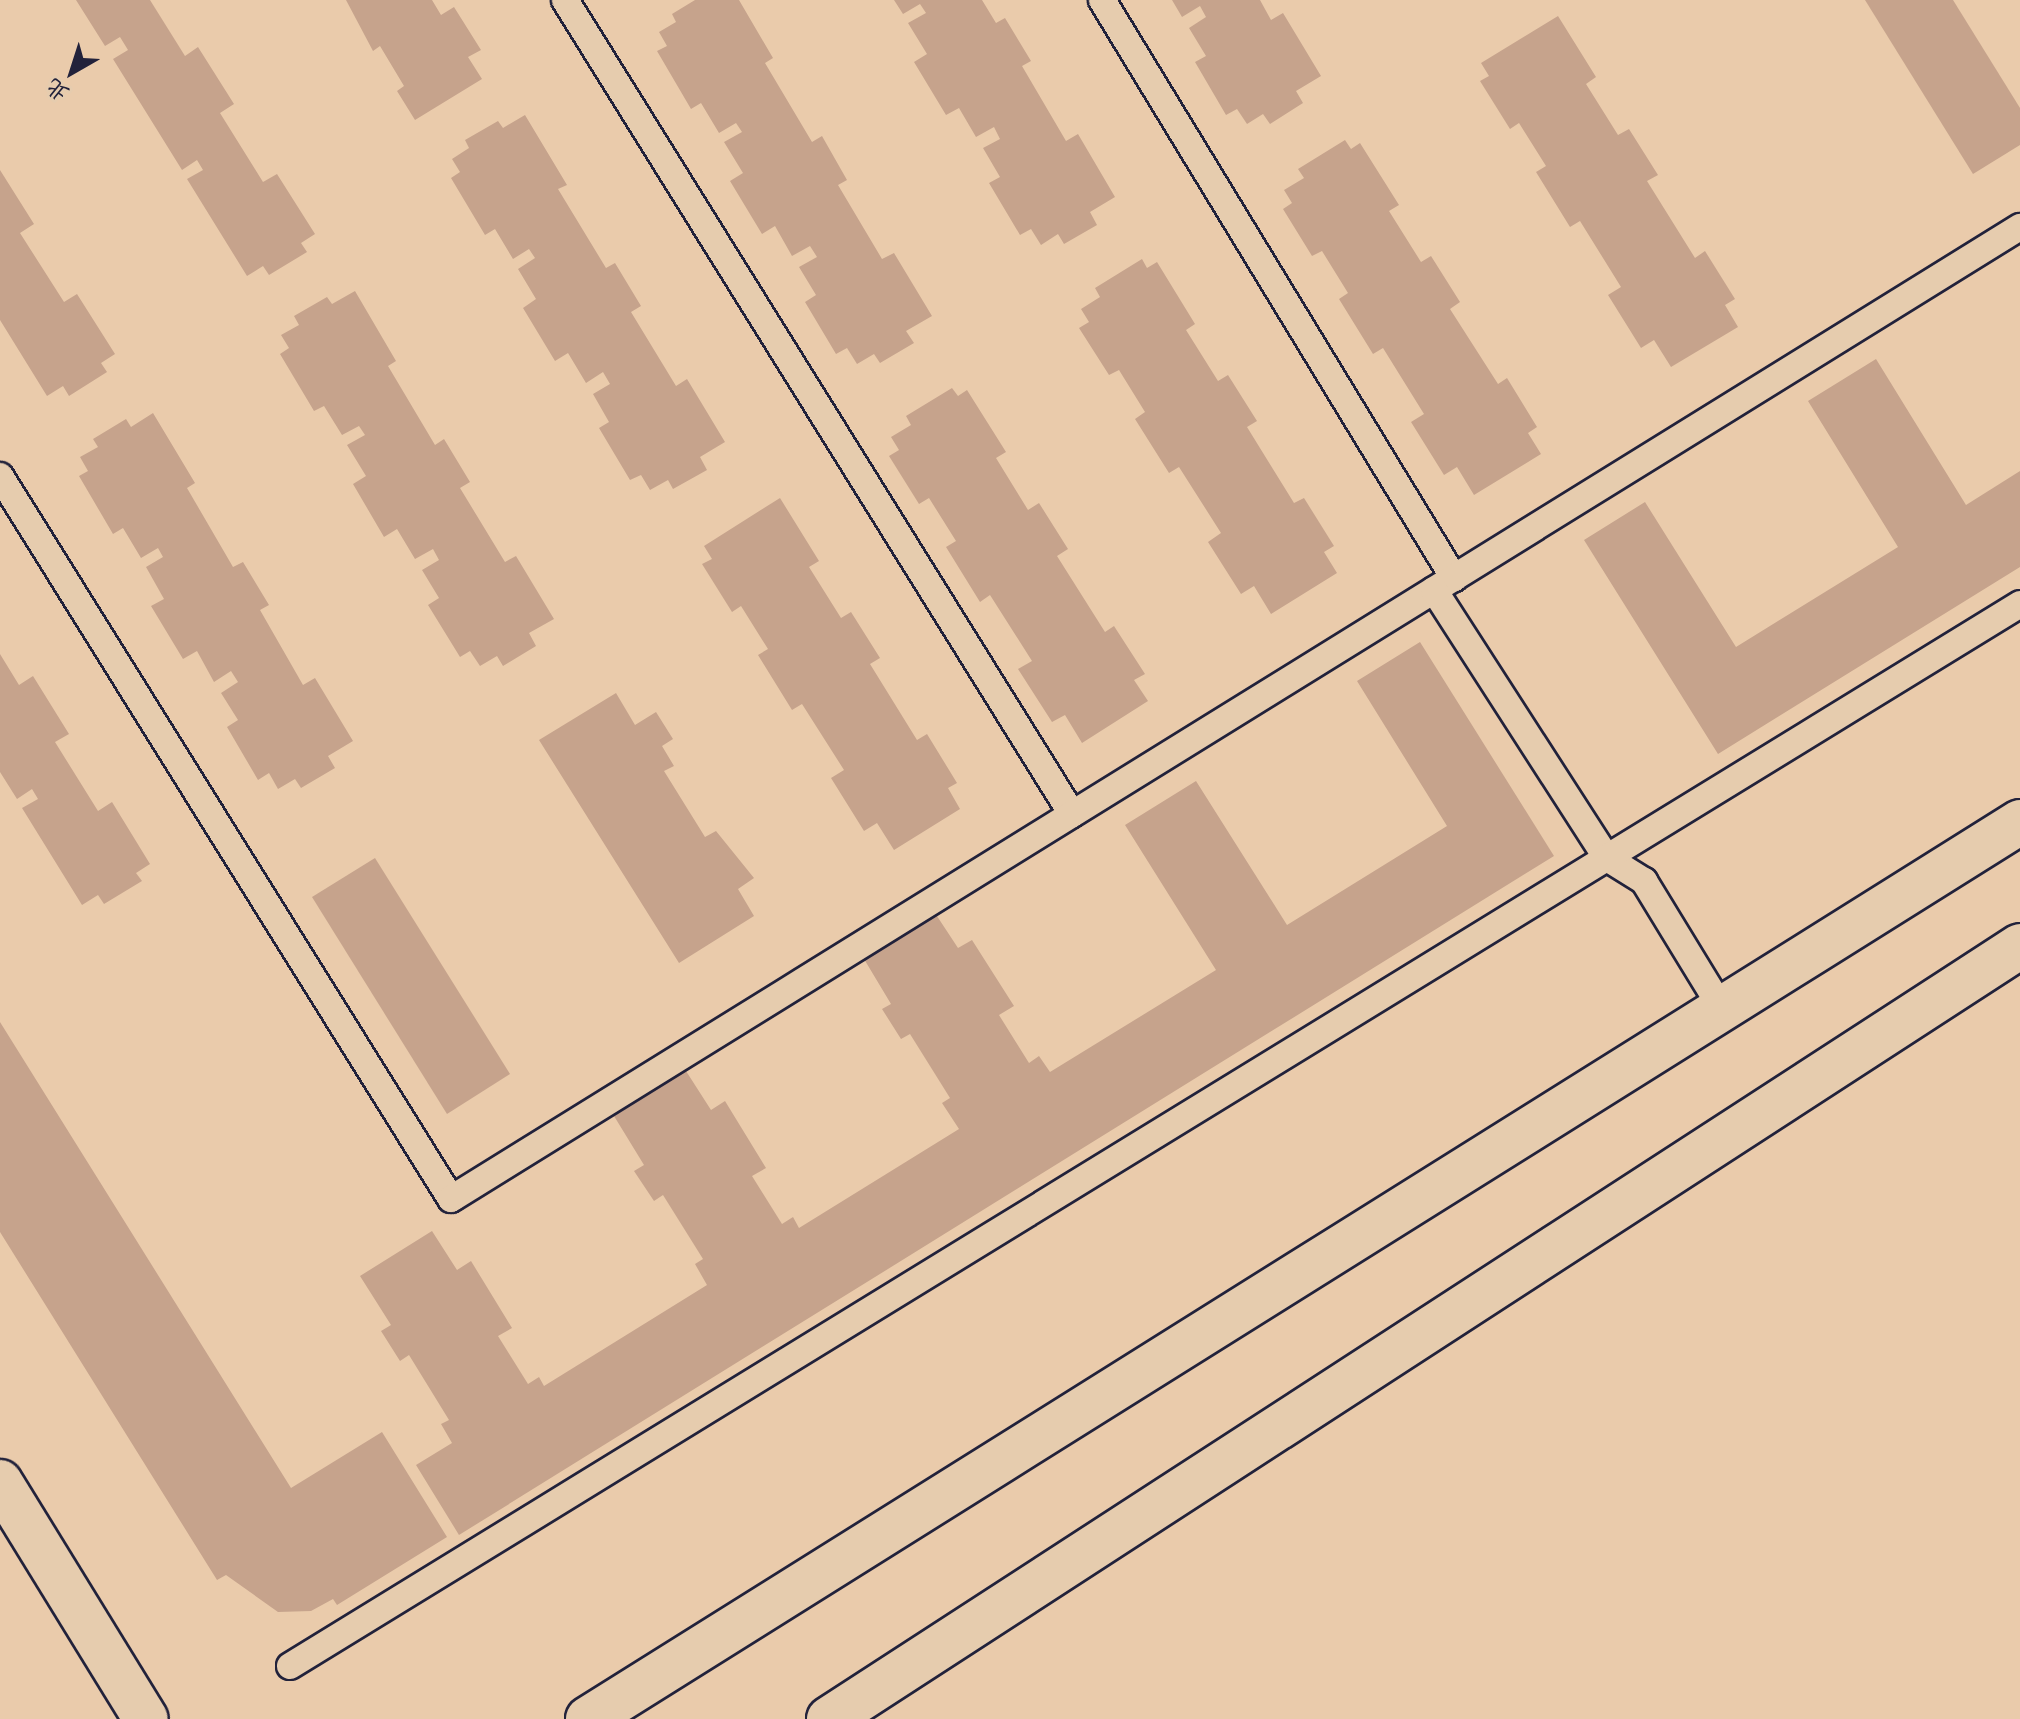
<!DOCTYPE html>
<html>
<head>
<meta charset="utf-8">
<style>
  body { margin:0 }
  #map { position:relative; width:2020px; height:1719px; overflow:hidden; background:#eacbab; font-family:Delius,"LXGW WenKai TC",sans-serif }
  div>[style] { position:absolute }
  .building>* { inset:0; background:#c6a38c }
  .roads { filter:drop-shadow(2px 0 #22223b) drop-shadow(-2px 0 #22223b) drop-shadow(0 2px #22223b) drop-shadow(0 -2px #22223b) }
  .service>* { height:26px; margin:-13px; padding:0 13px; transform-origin:13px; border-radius:13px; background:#e6ccae }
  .tertiary>* { height:44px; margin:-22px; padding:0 22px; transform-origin:22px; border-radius:22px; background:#e6ccae }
  .secondary>* { height:44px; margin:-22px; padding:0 22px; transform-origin:22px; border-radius:22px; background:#e6ccae }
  span { translate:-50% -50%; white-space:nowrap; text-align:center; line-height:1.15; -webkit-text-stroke:6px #e6ccae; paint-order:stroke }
  .north { position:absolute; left:32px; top:32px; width:80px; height:80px; -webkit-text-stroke:6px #e6ccae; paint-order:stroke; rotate:219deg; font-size:22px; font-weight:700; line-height:32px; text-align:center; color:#22223b }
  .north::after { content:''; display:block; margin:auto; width:28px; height:36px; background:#22223b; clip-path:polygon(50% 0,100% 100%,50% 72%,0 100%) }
</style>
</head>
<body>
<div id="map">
  <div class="building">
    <div style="clip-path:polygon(76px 0,150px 0,185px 56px,198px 47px,234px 104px,220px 113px,263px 182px,277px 174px,315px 234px,301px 243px,307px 252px,269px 275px,263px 266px,247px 276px,187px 179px,203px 170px,197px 160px,182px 170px,113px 59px,128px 50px,120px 37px,105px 46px)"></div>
    <div style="clip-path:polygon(346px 0,432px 0,441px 15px,454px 7px,481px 50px,468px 57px,482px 79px,415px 120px,397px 91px,404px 86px,380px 46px,373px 51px)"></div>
    <div style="clip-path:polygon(695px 0,739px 0,773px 58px,765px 63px,812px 142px,822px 136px,847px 180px,838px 185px,882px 259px,894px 253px,932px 316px,906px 331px,914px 343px,880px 363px,874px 354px,857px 364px,847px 348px,836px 354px,805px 302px,816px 295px,799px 267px,817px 257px,810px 246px,792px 256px,775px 226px,762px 234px,730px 181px,743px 173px,724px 142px,742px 132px,736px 123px,719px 133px,701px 103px,691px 109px,657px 51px,667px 46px,659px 32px,676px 22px,672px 14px)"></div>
    <div style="clip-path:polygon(894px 0,982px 0,996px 23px,1005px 18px,1031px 61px,1022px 66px,1066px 141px,1078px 134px,1115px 197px,1090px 212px,1097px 225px,1064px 244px,1058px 234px,1041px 245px,1031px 229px,1020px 235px,989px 183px,1000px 177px,983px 148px,1000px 139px,994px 127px,976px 137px,959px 108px,946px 115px,914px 62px,927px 54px,908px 23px,926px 13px,920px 4px,903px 14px)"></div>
    <div style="clip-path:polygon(1172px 0,1260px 0,1271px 20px,1283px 13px,1321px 76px,1296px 91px,1303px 103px,1270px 124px,1263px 114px,1247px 124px,1237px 109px,1226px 115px,1195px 62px,1206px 56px,1189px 28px,1206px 17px,1200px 6px,1182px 17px)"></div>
    <div style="clip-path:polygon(1865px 0,1953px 0,2020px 108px,2020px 145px,1973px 174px)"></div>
    <div style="clip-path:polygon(1558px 16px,1596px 77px,1586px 84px,1618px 135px,1629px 129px,1658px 175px,1647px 181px,1695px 258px,1705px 251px,1735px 299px,1725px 305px,1738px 327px,1671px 367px,1654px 340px,1641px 348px,1608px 295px,1621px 287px,1580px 221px,1570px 227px,1536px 172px,1546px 166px,1519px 123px,1510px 129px,1480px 81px,1489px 76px,1481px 63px)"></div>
    <div style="clip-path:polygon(525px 115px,567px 185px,558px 189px,606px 268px,615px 263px,641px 306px,631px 312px,676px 386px,687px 379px,725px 442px,700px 457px,707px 470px,673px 489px,668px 480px,650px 490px,641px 475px,630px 480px,599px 428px,609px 422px,593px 394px,610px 384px,603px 372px,586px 383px,568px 353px,555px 361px,523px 308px,536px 299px,518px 269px,535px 258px,529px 249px,513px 259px,495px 229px,485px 235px,451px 178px,460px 172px,452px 159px,469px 148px,465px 140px,498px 121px,503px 128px)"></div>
    <div style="clip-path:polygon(1345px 140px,1351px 149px,1360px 143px,1399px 205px,1389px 211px,1421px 262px,1431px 256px,1460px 302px,1450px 309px,1498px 384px,1507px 378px,1537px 427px,1528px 433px,1541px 454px,1474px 495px,1457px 467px,1444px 475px,1411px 422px,1424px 414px,1383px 348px,1373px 354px,1339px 299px,1348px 293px,1322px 251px,1312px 256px,1283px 209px,1292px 203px,1284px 190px,1304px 178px,1298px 169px)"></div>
    <div style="clip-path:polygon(0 170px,34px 224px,20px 233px,64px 302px,77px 294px,115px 354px,101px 363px,107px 372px,69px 396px,63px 386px,47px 396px,0 320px)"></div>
    <div style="clip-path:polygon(1142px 259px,1147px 268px,1157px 262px,1195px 324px,1186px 330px,1218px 381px,1228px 375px,1257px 421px,1247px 427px,1294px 503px,1304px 498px,1334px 546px,1324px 552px,1337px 573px,1271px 614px,1254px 586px,1241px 594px,1208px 542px,1221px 533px,1179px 467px,1169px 473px,1135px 419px,1145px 412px,1119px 370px,1109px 375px,1079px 328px,1089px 322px,1081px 309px,1100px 297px,1095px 288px)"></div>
    <div style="clip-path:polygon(355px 291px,396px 361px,388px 366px,435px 445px,444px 439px,470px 482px,460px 488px,505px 562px,516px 556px,554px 619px,529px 633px,536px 646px,503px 666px,497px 656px,480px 666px,470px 651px,460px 657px,428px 605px,439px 598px,422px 570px,439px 560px,433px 549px,415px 559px,397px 529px,384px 537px,353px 484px,366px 476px,347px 445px,365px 435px,359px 426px,342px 435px,324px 406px,314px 411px,280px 354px,289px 348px,281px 335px,299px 325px,294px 316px,327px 297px,332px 304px)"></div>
    <div style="clip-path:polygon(1876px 359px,1966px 505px,2020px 471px,2020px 567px,1718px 754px,1584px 540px,1645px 502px,1736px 647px,1898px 547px,1808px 401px)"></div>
    <div style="clip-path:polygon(952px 388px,958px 396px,967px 390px,1006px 452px,996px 458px,1028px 510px,1039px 503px,1068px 549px,1057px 556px,1105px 632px,1114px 626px,1145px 674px,1134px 680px,1148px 701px,1082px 743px,1065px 715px,1052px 722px,1018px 669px,1032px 661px,990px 595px,980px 602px,946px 547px,956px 541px,929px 498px,919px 504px,889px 456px,899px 450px,891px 437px,911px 425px,906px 416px)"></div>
    <div style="clip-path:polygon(153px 413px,195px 483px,187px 488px,233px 567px,243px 562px,269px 605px,260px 610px,303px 685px,315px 678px,353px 741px,328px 756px,335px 768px,301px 788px,295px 779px,278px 789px,269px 773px,258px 780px,227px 727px,238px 720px,221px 693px,238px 682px,231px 671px,214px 682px,197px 651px,183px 659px,151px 606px,164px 599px,146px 567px,163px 557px,158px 548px,141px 558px,123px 528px,113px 534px,79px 476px,88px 471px,80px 457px,98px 447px,93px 439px,126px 419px,131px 427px)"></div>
    <div style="clip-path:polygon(780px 498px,819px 561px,809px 567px,841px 618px,851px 612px,880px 658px,870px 664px,917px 740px,927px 734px,957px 783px,948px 788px,960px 809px,894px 850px,877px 823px,864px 831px,831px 778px,844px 770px,802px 704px,792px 710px,758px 655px,768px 649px,741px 606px,732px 612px,702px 564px,712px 559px,704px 546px)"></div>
    <div style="clip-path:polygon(1420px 642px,1554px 856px,459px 1535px,416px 1465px,452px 1443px,441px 1424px,449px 1420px,409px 1355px,400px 1361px,381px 1331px,391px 1325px,360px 1276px,432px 1231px,457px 1270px,471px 1261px,512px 1328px,498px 1336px,528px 1384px,539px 1377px,544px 1386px,707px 1285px,695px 1264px,703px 1259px,663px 1195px,654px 1201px,634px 1171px,644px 1165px,614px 1116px,686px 1071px,711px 1110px,725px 1101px,766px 1168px,752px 1176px,782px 1224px,793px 1217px,799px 1228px,959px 1129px,942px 1103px,950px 1098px,910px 1034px,901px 1039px,882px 1009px,891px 1004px,861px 954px,933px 910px,958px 948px,972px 940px,1014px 1006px,999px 1015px,1029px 1063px,1039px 1056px,1050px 1072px,1216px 970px,1125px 825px,1196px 781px,1287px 925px,1447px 826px,1357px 681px)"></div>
    <div style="clip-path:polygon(0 654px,19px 685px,33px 676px,69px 734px,55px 742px,98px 811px,112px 802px,150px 864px,136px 873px,142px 881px,104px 904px,98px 895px,82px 905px,22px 808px,38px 799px,32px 789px,17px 799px,0 772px)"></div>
    <div style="clip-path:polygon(616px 693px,635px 725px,656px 712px,673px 739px,662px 746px,674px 766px,664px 771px,705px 837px,716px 831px,754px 878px,738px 889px,754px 916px,679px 963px,539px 740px)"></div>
    <div style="clip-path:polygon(375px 858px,510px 1074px,447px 1114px,312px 897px)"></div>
    <div style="clip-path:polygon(0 1022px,291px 1488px,382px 1432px,447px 1537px,337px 1605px,333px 1599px,311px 1611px,278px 1612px,226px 1575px,217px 1580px,0 1232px)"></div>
  </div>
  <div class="roads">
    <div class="service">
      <div style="left:565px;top:0;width:959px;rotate:58.08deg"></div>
      <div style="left:1102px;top:0;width:677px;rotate:58.66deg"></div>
      <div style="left:0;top:476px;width:852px;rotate:58.04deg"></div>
      <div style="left:451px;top:1199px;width:1846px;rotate:-31.78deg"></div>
      <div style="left:1434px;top:590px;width:319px;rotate:57.2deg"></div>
      <div style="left:1607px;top:858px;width:44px;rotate:31.9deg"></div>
      <div style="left:1644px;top:881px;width:150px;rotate:58.6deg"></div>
      <div style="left:290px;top:1666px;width:2030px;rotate:-31.54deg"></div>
    </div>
    <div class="tertiary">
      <div style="left:0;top:1482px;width:278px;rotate:58.4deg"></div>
    </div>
    <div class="secondary">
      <div style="left:588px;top:1719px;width:1690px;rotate:-32.06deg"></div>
      <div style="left:829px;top:1719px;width:1420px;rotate:-32.98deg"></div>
    </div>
  </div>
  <div class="north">北</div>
</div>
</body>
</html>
